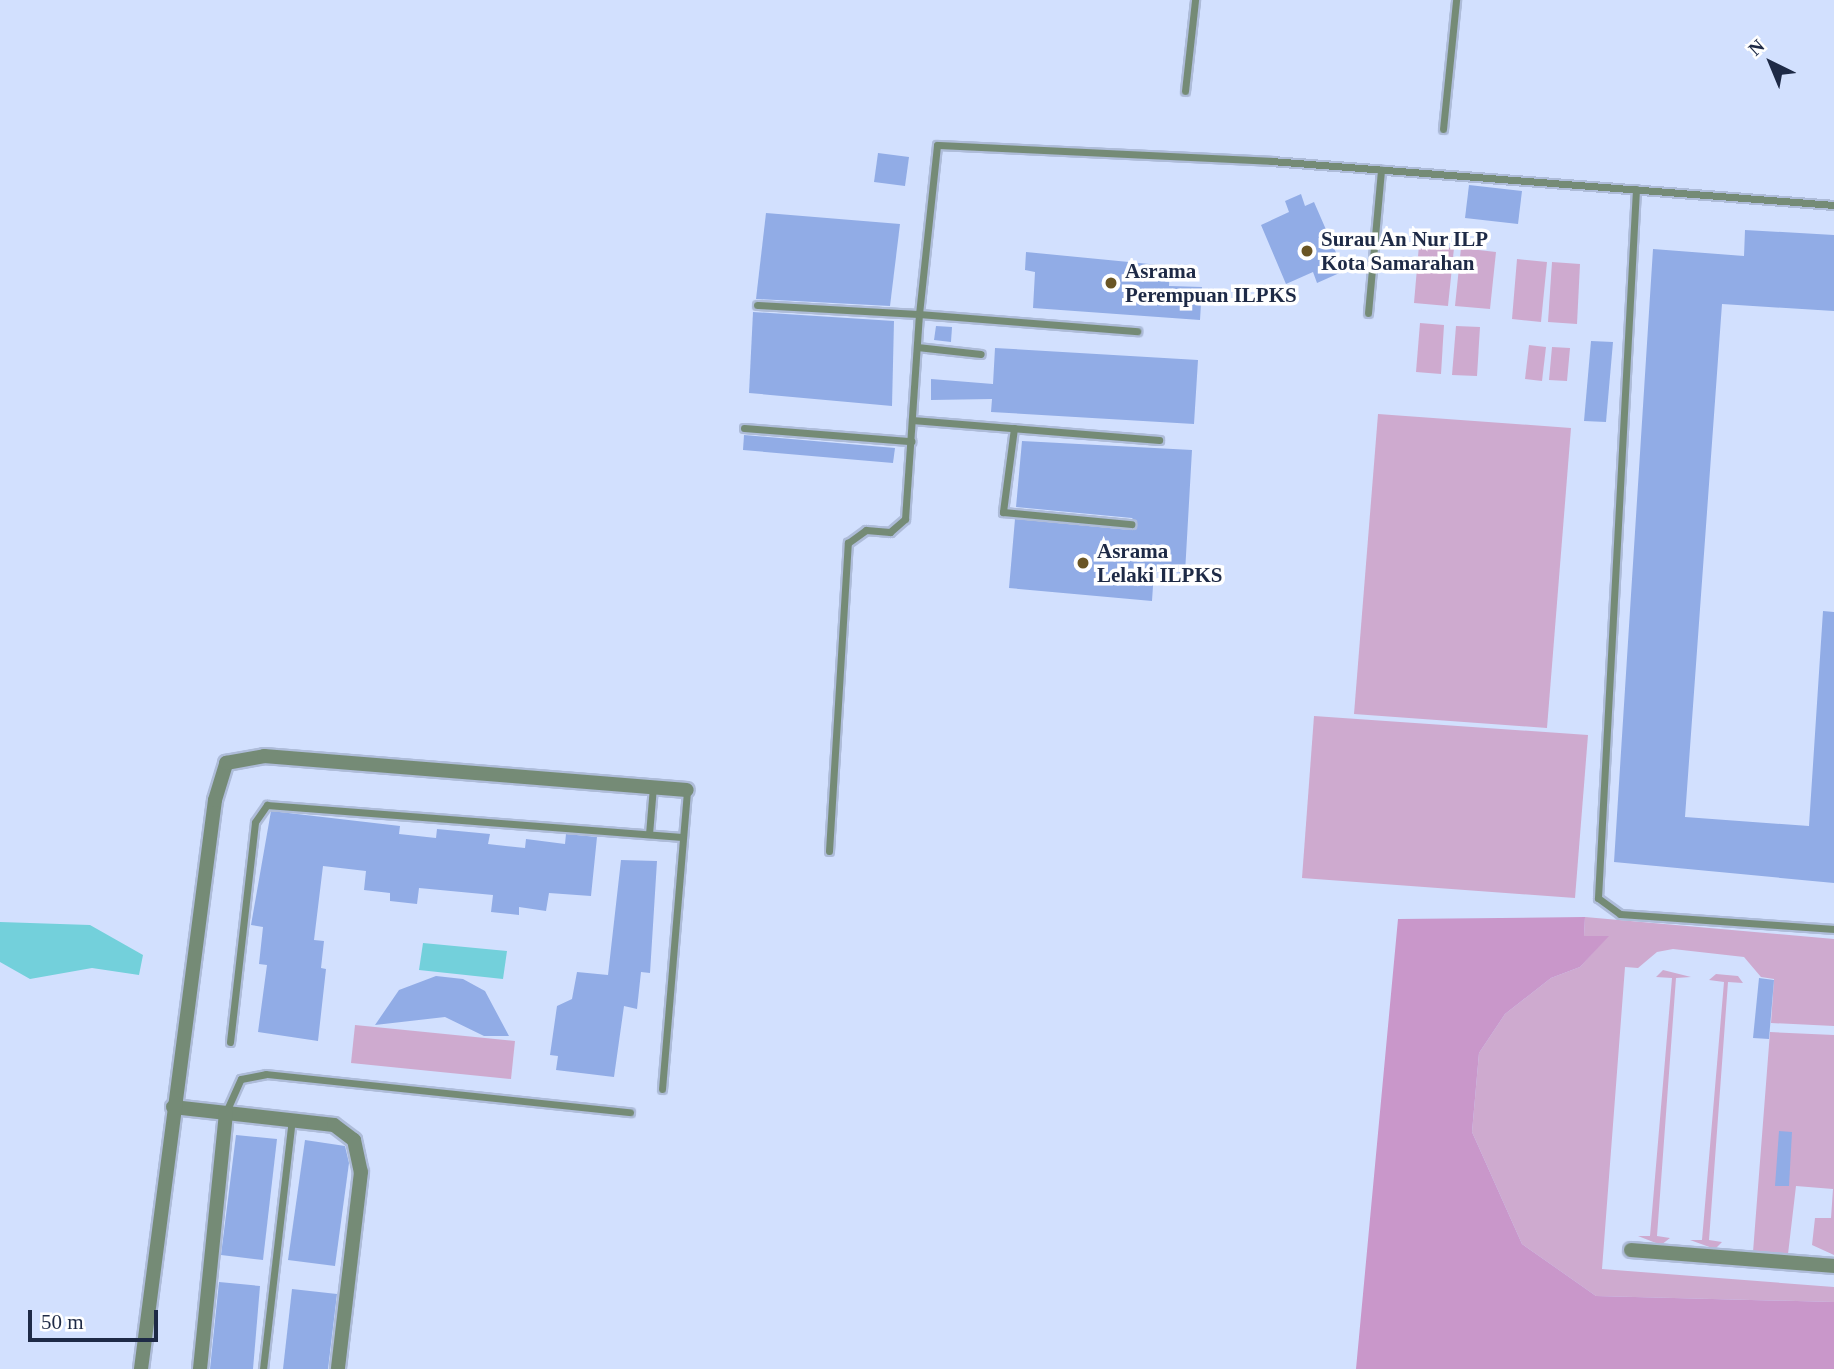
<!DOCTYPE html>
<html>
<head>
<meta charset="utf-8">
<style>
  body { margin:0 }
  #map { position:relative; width:1834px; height:1369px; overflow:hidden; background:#d2e0fe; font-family:Georgia,serif }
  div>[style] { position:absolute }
  .green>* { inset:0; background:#ceaacf }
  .forest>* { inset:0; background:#c997ca }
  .water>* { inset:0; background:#73d0db }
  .building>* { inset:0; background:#91ace6 }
  .roads { filter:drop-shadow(2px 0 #aebcd9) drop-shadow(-2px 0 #aebcd9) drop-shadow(0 2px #aebcd9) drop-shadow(0 -2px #aebcd9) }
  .service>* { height:7px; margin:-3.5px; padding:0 3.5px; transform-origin:3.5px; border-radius:3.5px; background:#758b76 }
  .minor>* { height:14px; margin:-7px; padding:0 7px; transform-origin:7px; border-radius:7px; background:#758b76 }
  .dots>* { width:19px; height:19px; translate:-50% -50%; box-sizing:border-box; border:4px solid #fff; border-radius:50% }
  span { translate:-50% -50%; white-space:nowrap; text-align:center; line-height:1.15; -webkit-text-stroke:7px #fff; paint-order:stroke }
  .poi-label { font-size:21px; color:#1e2a46; font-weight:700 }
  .left { translate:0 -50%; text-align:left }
  .north { position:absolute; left:1736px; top:28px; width:70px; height:70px; -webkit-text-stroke:5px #fff; paint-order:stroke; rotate:317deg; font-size:19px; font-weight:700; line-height:28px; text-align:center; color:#1e2a46 }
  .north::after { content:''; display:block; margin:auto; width:24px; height:32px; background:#1e2a46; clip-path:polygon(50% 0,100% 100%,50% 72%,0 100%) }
  .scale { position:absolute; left:28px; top:1310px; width:130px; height:32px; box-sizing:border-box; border:4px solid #1e2a46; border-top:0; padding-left:9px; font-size:21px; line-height:24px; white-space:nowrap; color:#1e2a46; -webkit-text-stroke:5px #fff; paint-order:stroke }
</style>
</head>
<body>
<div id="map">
  <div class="green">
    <div style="clip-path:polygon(1419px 245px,1454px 248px,1448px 306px,1414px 303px)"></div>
    <div style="clip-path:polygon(1461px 248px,1496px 252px,1490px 309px,1455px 306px)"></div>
    <div style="clip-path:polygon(1517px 259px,1547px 262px,1541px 322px,1512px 319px)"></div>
    <div style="clip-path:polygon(1552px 262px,1580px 264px,1577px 324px,1548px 322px)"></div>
    <div style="clip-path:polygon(1420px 323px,1444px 325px,1441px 374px,1416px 372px)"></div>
    <div style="clip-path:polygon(1456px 326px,1480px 327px,1477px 376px,1452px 375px)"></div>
    <div style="clip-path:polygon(1529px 345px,1546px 347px,1542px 381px,1525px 379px)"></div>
    <div style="clip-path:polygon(1552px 347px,1570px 348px,1567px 381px,1549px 380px)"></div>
    <div style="clip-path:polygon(1378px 414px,1571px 428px,1547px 728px,1354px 714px)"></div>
    <div style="clip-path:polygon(1314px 716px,1588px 735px,1575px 898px,1302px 878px)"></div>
    <div style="clip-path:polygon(1585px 917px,1834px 939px,1834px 1026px,1771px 1023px,1774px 979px,1761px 977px,1744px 957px,1673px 949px,1657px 952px,1638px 968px,1625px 967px,1602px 1269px,1834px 1287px,1834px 1302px,1596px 1296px,1522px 1244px,1472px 1132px,1479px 1053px,1505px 1014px,1551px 978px,1580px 967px,1608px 936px,1584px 936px)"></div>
    <div style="clip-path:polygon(1663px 970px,1691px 977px,1676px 978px,1657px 1236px,1670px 1238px,1661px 1245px,1638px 1236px,1650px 1236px,1672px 978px,1656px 977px)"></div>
    <div style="clip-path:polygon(1716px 974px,1738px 976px,1743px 983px,1728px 982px,1709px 1240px,1722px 1242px,1715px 1249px,1690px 1240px,1702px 1240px,1724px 982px,1709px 980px)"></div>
    <div style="clip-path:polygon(355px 1025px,515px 1041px,511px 1079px,351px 1063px)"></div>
    <div style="clip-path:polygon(1770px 1032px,1834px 1035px,1834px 1255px,1812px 1245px,1815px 1218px,1831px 1218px,1833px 1189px,1796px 1186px,1788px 1254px,1753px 1252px)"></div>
  </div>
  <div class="forest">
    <div style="clip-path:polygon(1585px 917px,1584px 936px,1609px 936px,1580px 967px,1551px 978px,1505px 1014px,1479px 1053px,1472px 1132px,1522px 1244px,1596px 1296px,1834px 1302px,1834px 1369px,1356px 1369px,1398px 919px)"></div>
  </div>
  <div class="water">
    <div style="clip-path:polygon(0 922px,90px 925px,143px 955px,139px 975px,92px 968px,30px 979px,0 962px)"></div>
    <div style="clip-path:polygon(423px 943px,507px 951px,503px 979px,419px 970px)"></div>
  </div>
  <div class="building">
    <div style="clip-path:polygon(878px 153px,909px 157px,905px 186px,874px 182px)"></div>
    <div style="clip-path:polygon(1469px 185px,1522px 191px,1518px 224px,1465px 218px)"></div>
    <div style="clip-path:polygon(1301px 194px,1305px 206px,1314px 202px,1344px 271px,1317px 283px,1313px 272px,1286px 284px,1261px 225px,1289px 212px,1285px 201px)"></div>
    <div style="clip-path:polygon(766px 213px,900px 224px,890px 306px,756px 299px)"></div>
    <div style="clip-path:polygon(1745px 230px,1834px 235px,1834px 311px,1722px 304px,1685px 817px,1809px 826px,1823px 611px,1834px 612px,1834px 883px,1614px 862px,1653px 249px,1744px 256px)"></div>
    <div style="clip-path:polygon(1026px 252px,1170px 266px,1169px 286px,1202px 287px,1200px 320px,1033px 308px,1035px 272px,1025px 270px)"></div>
    <div style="clip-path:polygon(753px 312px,894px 321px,892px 406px,749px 393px)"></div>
    <div style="clip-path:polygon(936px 326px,952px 327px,951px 342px,934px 340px)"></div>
    <div style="clip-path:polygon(1591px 341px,1613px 342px,1606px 422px,1584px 421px)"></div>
    <div style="clip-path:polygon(995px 348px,1198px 360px,1194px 424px,991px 412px,992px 399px,931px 400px,931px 379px,993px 384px)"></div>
    <div style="clip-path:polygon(744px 435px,895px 448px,893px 463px,743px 450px)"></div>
    <div style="clip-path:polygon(1022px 441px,1192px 450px,1185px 573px,1154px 571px,1152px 601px,1009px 588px,1015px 519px,1130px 530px,1137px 524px,1132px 518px,1016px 507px)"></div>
    <div style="clip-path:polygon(271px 811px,400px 826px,399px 834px,436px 838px,437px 829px,490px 834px,488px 844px,525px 848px,526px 839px,565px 844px,566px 834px,597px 837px,591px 896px,549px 893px,546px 911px,519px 907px,519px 915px,491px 912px,493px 895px,419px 888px,417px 904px,390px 901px,390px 893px,364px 890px,366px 871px,323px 866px,314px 940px,324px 941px,321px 968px,326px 969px,318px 1041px,258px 1032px,267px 965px,259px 964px,263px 927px,251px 925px)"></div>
    <div style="clip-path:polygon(621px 860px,657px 861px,650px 973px,641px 972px,637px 1009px,624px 1006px,614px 1077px,556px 1070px,558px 1056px,550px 1055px,557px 1006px,572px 999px,577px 972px,608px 975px)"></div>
    <div style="clip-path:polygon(436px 976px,463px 979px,485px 991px,509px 1036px,484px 1036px,445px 1017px,375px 1025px,399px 990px)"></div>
    <div style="clip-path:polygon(1759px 978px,1774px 980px,1769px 1039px,1753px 1038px)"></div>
    <div style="clip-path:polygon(1779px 1131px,1792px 1132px,1789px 1186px,1775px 1186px)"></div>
    <div style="clip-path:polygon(236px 1135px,277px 1139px,263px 1260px,221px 1255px)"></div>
    <div style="clip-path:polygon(305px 1140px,345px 1146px,349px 1163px,335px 1266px,288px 1260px)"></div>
    <div style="clip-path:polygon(219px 1282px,260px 1286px,253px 1369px,210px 1369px)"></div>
    <div style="clip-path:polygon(292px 1289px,337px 1294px,328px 1369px,283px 1369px)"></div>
  </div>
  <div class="roads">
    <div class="service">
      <div style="left:1185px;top:91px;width:92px;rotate:-83.7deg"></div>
      <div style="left:1443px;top:129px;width:130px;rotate:-84.2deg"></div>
      <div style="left:1636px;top:189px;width:710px;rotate:93.07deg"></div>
      <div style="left:1598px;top:898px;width:27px;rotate:36deg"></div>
      <div style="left:1620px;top:914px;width:215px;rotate:4deg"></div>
      <div style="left:757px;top:305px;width:162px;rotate:3.2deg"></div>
      <div style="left:919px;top:314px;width:170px;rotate:-83.9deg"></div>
      <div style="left:937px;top:145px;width:334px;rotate:2.7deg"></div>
      <div style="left:1271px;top:161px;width:565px;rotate:4.47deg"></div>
      <div style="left:1368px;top:313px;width:144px;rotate:-84.8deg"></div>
      <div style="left:917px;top:347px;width:64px;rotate:6.2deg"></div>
      <div style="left:912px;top:420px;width:248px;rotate:4.6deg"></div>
      <div style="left:744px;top:428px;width:168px;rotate:4.5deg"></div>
      <div style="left:1014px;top:428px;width:85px;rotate:97.5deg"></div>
      <div style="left:1003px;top:512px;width:129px;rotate:5.4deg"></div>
      <div style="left:649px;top:834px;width:48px;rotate:-85.2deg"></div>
      <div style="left:829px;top:851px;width:309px;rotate:-86.5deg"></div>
      <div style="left:848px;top:543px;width:22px;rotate:-36deg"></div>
      <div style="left:866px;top:530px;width:24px;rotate:5deg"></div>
      <div style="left:890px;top:532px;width:20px;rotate:-41deg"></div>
      <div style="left:905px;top:519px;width:205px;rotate:-86.1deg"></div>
      <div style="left:919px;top:314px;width:219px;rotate:4.5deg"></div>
      <div style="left:230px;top:1042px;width:221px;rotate:-83.5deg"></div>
      <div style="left:255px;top:822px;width:21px;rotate:-55deg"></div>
      <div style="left:267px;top:805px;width:416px;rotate:4.4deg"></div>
      <div style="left:662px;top:1089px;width:300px;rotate:-85.2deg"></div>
      <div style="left:226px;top:1112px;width:36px;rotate:-66deg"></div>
      <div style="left:241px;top:1079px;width:25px;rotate:-11deg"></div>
      <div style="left:266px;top:1074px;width:366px;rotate:6deg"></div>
      <div style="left:263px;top:1369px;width:252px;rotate:-83.4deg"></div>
    </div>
    <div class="minor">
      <div style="left:173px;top:1107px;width:162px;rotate:6.4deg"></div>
      <div style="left:334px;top:1125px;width:25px;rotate:37deg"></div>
      <div style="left:354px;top:1140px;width:33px;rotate:78deg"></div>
      <div style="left:361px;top:1172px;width:198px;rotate:96.7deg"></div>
      <div style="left:1631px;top:1250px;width:204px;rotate:4.5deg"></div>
      <div style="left:141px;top:1369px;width:574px;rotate:-82.59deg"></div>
      <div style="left:215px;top:800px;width:39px;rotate:-73deg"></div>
      <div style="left:226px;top:763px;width:39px;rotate:-10deg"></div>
      <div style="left:264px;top:756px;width:424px;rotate:4.6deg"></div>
      <div style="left:200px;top:1369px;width:257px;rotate:-84.2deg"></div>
    </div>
  </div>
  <div class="dots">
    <div style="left:1307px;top:251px;background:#6a5524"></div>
    <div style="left:1111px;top:283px;background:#6a5524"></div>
    <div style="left:1083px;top:563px;background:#6a5524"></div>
  </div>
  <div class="poi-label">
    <span class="left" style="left:1321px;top:251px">Surau An Nur ILP<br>Kota Samarahan</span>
    <span class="left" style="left:1125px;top:283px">Asrama<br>Perempuan ILPKS</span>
    <span class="left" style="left:1097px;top:563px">Asrama<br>Lelaki ILPKS</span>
  </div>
  <div class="north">N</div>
  <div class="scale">50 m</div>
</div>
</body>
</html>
